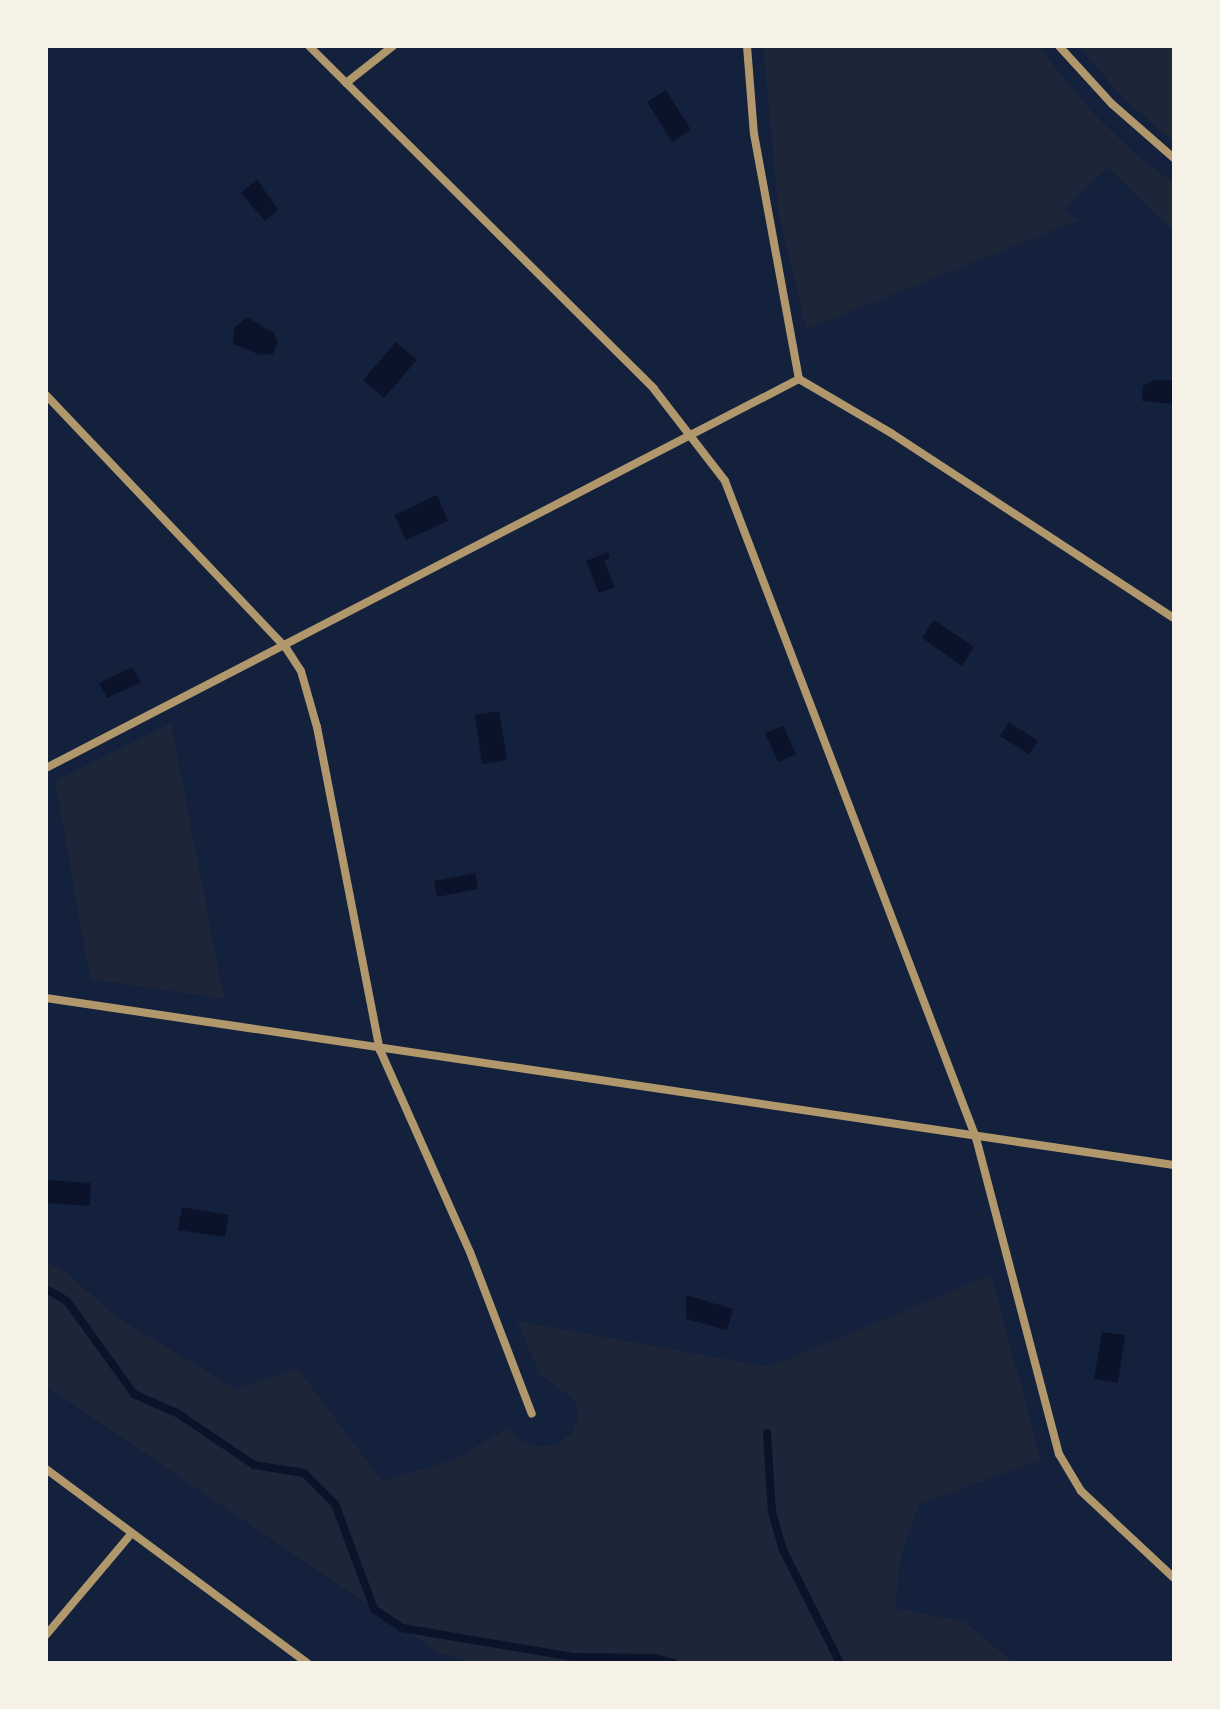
<!DOCTYPE html>
<html>
<head>
<meta charset="utf-8">
<style>
  body { margin:0 }
  #map { position:relative; width:1220px; height:1709px; overflow:hidden; background:#14213d; font-family:"Archivo Narrow",sans-serif }
  div>[style] { position:absolute }
  .green>* { inset:0; background:#1d2539 }
  .water>* { inset:0; background:#0b132b }
  .stream>* { height:8px; margin:-4px; padding:0 4px; transform-origin:4px; border-radius:4px; background:#0b132b }
  .minor>* { height:8px; margin:-4px; padding:0 4px; transform-origin:4px; border-radius:4px; background:#b1986c }
  span { translate:-50% -50%; white-space:nowrap; text-align:center; line-height:1.15; -webkit-text-stroke:8px #f6f1e7; paint-order:stroke }
  .frame { position:absolute; inset:0; border:48px solid #f6f1e7; pointer-events:none }
</style>
</head>
<body>
<div id="map">
  <div class="green">
    <div style="clip-path:polygon(763px 46px,1038px 46px,1091px 111px,1138px 157px,1174px 183px,1174px 231px,1107px 167px,1065px 208px,1077px 221px,806px 329px,779px 214px)"></div>
    <div style="clip-path:polygon(1078px 46px,1174px 46px,1172px 140px,1125px 100px)"></div>
    <div style="clip-path:polygon(171px 723px,224px 999px,90px 979px,55px 781px)"></div>
    <div style="clip-path:polygon(46px 1262px,66px 1272px,116px 1317px,236px 1389px,298px 1369px,382px 1481px,453px 1460px,509px 1428px,522px 1442px,539px 1447px,556px 1444px,571px 1434px,579px 1416px,574px 1399px,540px 1375px,517px 1321px,769px 1367px,991px 1275px,1041px 1460px,919px 1504px,901px 1555px,895px 1608px,965px 1622px,1014px 1663px,476px 1663px,439px 1653px,46px 1386px)"></div>
  </div>
  <div class="water">
    <div style="clip-path:polygon(666px 90px,691px 130px,672px 142px,647px 102px)"></div>
    <div style="clip-path:polygon(257px 179px,278px 210px,265px 221px,241px 193px)"></div>
    <div style="clip-path:polygon(247px 317px,274px 333px,278px 342px,273px 354px,260px 355px,233px 344px,234px 328px)"></div>
    <div style="clip-path:polygon(396px 342px,417px 360px,384px 398px,363px 380px)"></div>
    <div style="clip-path:polygon(1154px 380px,1174px 380px,1174px 404px,1142px 401px,1143px 386px)"></div>
    <div style="clip-path:polygon(437px 495px,448px 521px,406px 540px,394px 515px)"></div>
    <div style="clip-path:polygon(608px 552px,610px 558px,604px 561px,615px 587px,599px 593px,586px 561px)"></div>
    <div style="clip-path:polygon(934px 620px,974px 647px,962px 666px,922px 638px)"></div>
    <div style="clip-path:polygon(132px 667px,141px 682px,107px 698px,99px 683px)"></div>
    <div style="clip-path:polygon(499px 711px,507px 760px,482px 764px,475px 715px)"></div>
    <div style="clip-path:polygon(1009px 722px,1038px 741px,1029px 754px,1000px 736px)"></div>
    <div style="clip-path:polygon(783px 726px,796px 754px,778px 762px,765px 733px)"></div>
    <div style="clip-path:polygon(475px 873px,478px 889px,437px 897px,434px 881px)"></div>
    <div style="clip-path:polygon(46px 1180px,91px 1183px,90px 1206px,46px 1203px)"></div>
    <div style="clip-path:polygon(182px 1207px,229px 1215px,225px 1237px,178px 1230px)"></div>
    <div style="clip-path:polygon(686px 1295px,733px 1309px,727px 1330px,686px 1319px)"></div>
    <div style="clip-path:polygon(1102px 1332px,1125px 1335px,1118px 1383px,1094px 1379px)"></div>
  </div>
  <div class="stream">
    <div style="left:46px;top:1289px;width:24px;rotate:30deg"></div>
    <div style="left:67px;top:1301px;width:115px;rotate:54.2deg"></div>
    <div style="left:134px;top:1394px;width:47px;rotate:23.8deg"></div>
    <div style="left:177px;top:1413px;width:93px;rotate:34deg"></div>
    <div style="left:254px;top:1465px;width:51px;rotate:9.1deg"></div>
    <div style="left:304px;top:1473px;width:44px;rotate:45deg"></div>
    <div style="left:335px;top:1504px;width:112px;rotate:69.6deg"></div>
    <div style="left:374px;top:1609px;width:34px;rotate:34deg"></div>
    <div style="left:402px;top:1628px;width:173px;rotate:9.6deg"></div>
    <div style="left:573px;top:1657px;width:81px;rotate:0.7deg"></div>
    <div style="left:654px;top:1658px;width:21px;rotate:14deg"></div>
    <div style="left:767px;top:1433px;width:79px;rotate:86.4deg"></div>
    <div style="left:772px;top:1512px;width:40px;rotate:74deg"></div>
    <div style="left:783px;top:1550px;width:127px;rotate:63.2deg"></div>
  </div>
  <div class="minor">
    <div style="left:309px;top:46px;width:486px;rotate:44.8deg"></div>
    <div style="left:654px;top:389px;width:116px;rotate:52.3deg"></div>
    <div style="left:725px;top:481px;width:703px;rotate:69.09deg"></div>
    <div style="left:976px;top:1138px;width:327px;rotate:75.3deg"></div>
    <div style="left:1059px;top:1454px;width:43px;rotate:59.3deg"></div>
    <div style="left:1081px;top:1491px;width:127px;rotate:43.1deg"></div>
    <div style="left:747px;top:46px;width:88px;rotate:85.5deg"></div>
    <div style="left:754px;top:134px;width:249px;rotate:79.6deg"></div>
    <div style="left:1059px;top:46px;width:79px;rotate:47.6deg"></div>
    <div style="left:1112px;top:104px;width:82px;rotate:41.1deg"></div>
    <div style="left:346px;top:83px;width:60px;rotate:-38.2deg"></div>
    <div style="left:799px;top:379px;width:107px;rotate:30.4deg"></div>
    <div style="left:891px;top:433px;width:338px;rotate:33.2deg"></div>
    <div style="left:46px;top:395px;width:349px;rotate:46.5deg"></div>
    <div style="left:286px;top:648px;width:27px;rotate:57deg"></div>
    <div style="left:301px;top:671px;width:58px;rotate:74.1deg"></div>
    <div style="left:317px;top:727px;width:329px;rotate:79deg"></div>
    <div style="left:380px;top:1050px;width:221px;rotate:66deg"></div>
    <div style="left:470px;top:1252px;width:173px;rotate:69.1deg"></div>
    <div style="left:46px;top:768px;width:848px;rotate:-27.32deg"></div>
    <div style="left:46px;top:998px;width:1140px;rotate:8.42deg"></div>
    <div style="left:46px;top:1469px;width:325px;rotate:36.6deg"></div>
    <div style="left:46px;top:1635px;width:133px;rotate:-49.9deg"></div>
  </div>
  <div class="frame"></div>
</div>
</body>
</html>
